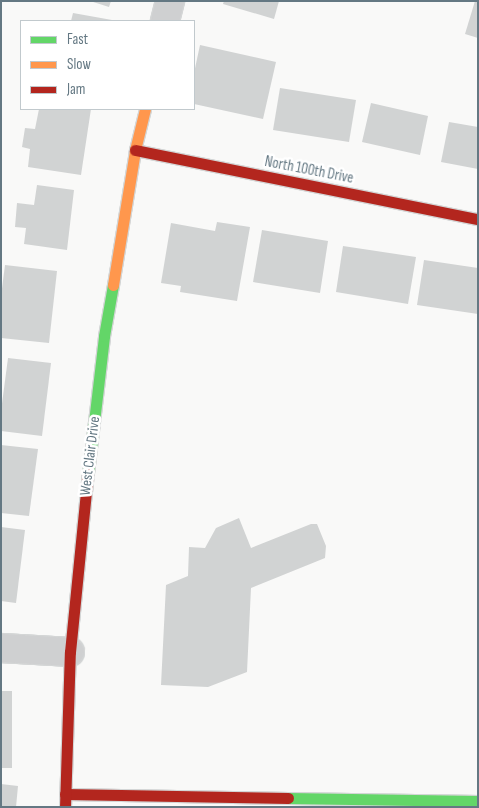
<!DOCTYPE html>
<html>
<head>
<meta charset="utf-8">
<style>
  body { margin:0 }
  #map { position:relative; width:479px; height:808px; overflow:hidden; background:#f9f9f8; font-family:"Sofia Sans Condensed",sans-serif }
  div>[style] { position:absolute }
  .building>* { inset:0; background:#d1d3d3 }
  .roads { filter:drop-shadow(1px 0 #d4d6d6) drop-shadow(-1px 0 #d4d6d6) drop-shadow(0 1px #d4d6d6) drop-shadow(0 -1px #d4d6d6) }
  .street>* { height:28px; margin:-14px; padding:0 14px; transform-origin:14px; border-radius:14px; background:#cfd0d1 }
  .fast>* { height:11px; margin:-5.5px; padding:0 5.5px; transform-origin:5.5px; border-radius:5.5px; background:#63d668 }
  .slow>* { height:11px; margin:-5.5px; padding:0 5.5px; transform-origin:5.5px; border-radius:5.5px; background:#ff974d }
  .jam>* { height:11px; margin:-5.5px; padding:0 5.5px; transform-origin:5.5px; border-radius:5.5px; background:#b3261e }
  span { translate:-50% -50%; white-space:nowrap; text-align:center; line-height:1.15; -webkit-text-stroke:5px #fff; paint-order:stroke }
  .street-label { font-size:15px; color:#647883 }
  .frame { position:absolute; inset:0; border:2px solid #647883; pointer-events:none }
  .legend { position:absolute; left:20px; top:20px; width:175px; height:90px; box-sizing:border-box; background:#fff; border:1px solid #c1c9cd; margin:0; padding:6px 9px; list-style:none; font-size:15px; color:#647883 }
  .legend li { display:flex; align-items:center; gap:10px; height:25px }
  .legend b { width:25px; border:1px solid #c1c9cd }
</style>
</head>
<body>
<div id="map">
  <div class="building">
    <div style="clip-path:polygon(90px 1px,111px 1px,109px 7px)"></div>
    <div style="clip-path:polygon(224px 1px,279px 1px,274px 19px,223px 4px)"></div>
    <div style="clip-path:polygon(475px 1px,478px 1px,478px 38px,465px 34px)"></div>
    <div style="clip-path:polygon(73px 13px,112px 20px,112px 21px,71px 21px)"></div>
    <div style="clip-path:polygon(200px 45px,276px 62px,263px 119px,194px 104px,194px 73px)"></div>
    <div style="clip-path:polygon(280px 88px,356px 100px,349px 142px,273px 130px)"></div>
    <div style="clip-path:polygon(371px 103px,428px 116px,420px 155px,362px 142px)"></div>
    <div style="clip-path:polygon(39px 109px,91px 109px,81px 175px,28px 167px,30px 149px,22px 147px,25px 128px,35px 129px)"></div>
    <div style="clip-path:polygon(449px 122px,478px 127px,478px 169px,441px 162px)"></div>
    <div style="clip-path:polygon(37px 185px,74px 190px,67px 250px,24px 244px,26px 228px,15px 227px,17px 203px,34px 205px)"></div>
    <div style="clip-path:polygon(217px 222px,250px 227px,237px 301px,180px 292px,181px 286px,161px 283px,171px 223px,215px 231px)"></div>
    <div style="clip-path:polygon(262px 230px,328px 241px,320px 293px,253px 282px)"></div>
    <div style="clip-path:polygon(343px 246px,416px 257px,408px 304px,336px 292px)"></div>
    <div style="clip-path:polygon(424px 260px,478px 268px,478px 314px,417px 305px)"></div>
    <div style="clip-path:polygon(5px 265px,57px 271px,49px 343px,1px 338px,1px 296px)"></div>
    <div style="clip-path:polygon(8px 358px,51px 363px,42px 436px,1px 431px,1px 411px)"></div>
    <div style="clip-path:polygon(1px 445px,38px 449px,29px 516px,1px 513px)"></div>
    <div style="clip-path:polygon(239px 518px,251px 548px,311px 524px,317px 524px,326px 546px,325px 558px,251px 588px,247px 672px,208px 687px,161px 685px,166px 585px,188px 576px,189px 547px,205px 548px,216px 528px)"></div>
    <div style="clip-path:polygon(1px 527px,25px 530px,16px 603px,1px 601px)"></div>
    <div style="clip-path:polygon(1px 691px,12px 691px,12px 768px,1px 768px)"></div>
    <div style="clip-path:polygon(1px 784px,18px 786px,16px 807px,1px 807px)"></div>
  </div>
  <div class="roads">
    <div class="street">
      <div style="left:165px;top:21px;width:21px;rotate:-76deg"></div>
      <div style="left:1px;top:648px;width:69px;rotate:3.3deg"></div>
    </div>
    <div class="fast">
      <div style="left:88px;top:473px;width:138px;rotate:-83.3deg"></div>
      <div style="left:104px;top:336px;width:52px;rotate:-80deg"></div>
      <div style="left:288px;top:798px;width:190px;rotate:0.9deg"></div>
    </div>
    <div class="slow">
      <div style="left:113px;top:285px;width:137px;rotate:-80.7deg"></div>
      <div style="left:135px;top:150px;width:42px;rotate:-76.3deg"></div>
    </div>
    <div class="jam">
      <div style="left:135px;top:150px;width:350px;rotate:11.4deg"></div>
      <div style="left:65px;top:794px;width:223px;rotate:1deg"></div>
      <div style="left:65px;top:807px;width:155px;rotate:-88.2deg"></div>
      <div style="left:70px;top:652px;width:180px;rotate:-84.3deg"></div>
    </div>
  </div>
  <div class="street-label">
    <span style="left:309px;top:170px;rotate:11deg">North 100th Drive</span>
    <span style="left:90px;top:456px;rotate:-83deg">West Clair Drive</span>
  </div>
  <div class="frame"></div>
  <ul class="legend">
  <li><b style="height:6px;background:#63d668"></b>Fast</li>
  <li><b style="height:6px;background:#ff974d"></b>Slow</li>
  <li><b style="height:6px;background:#b3261e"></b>Jam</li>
  </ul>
</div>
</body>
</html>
